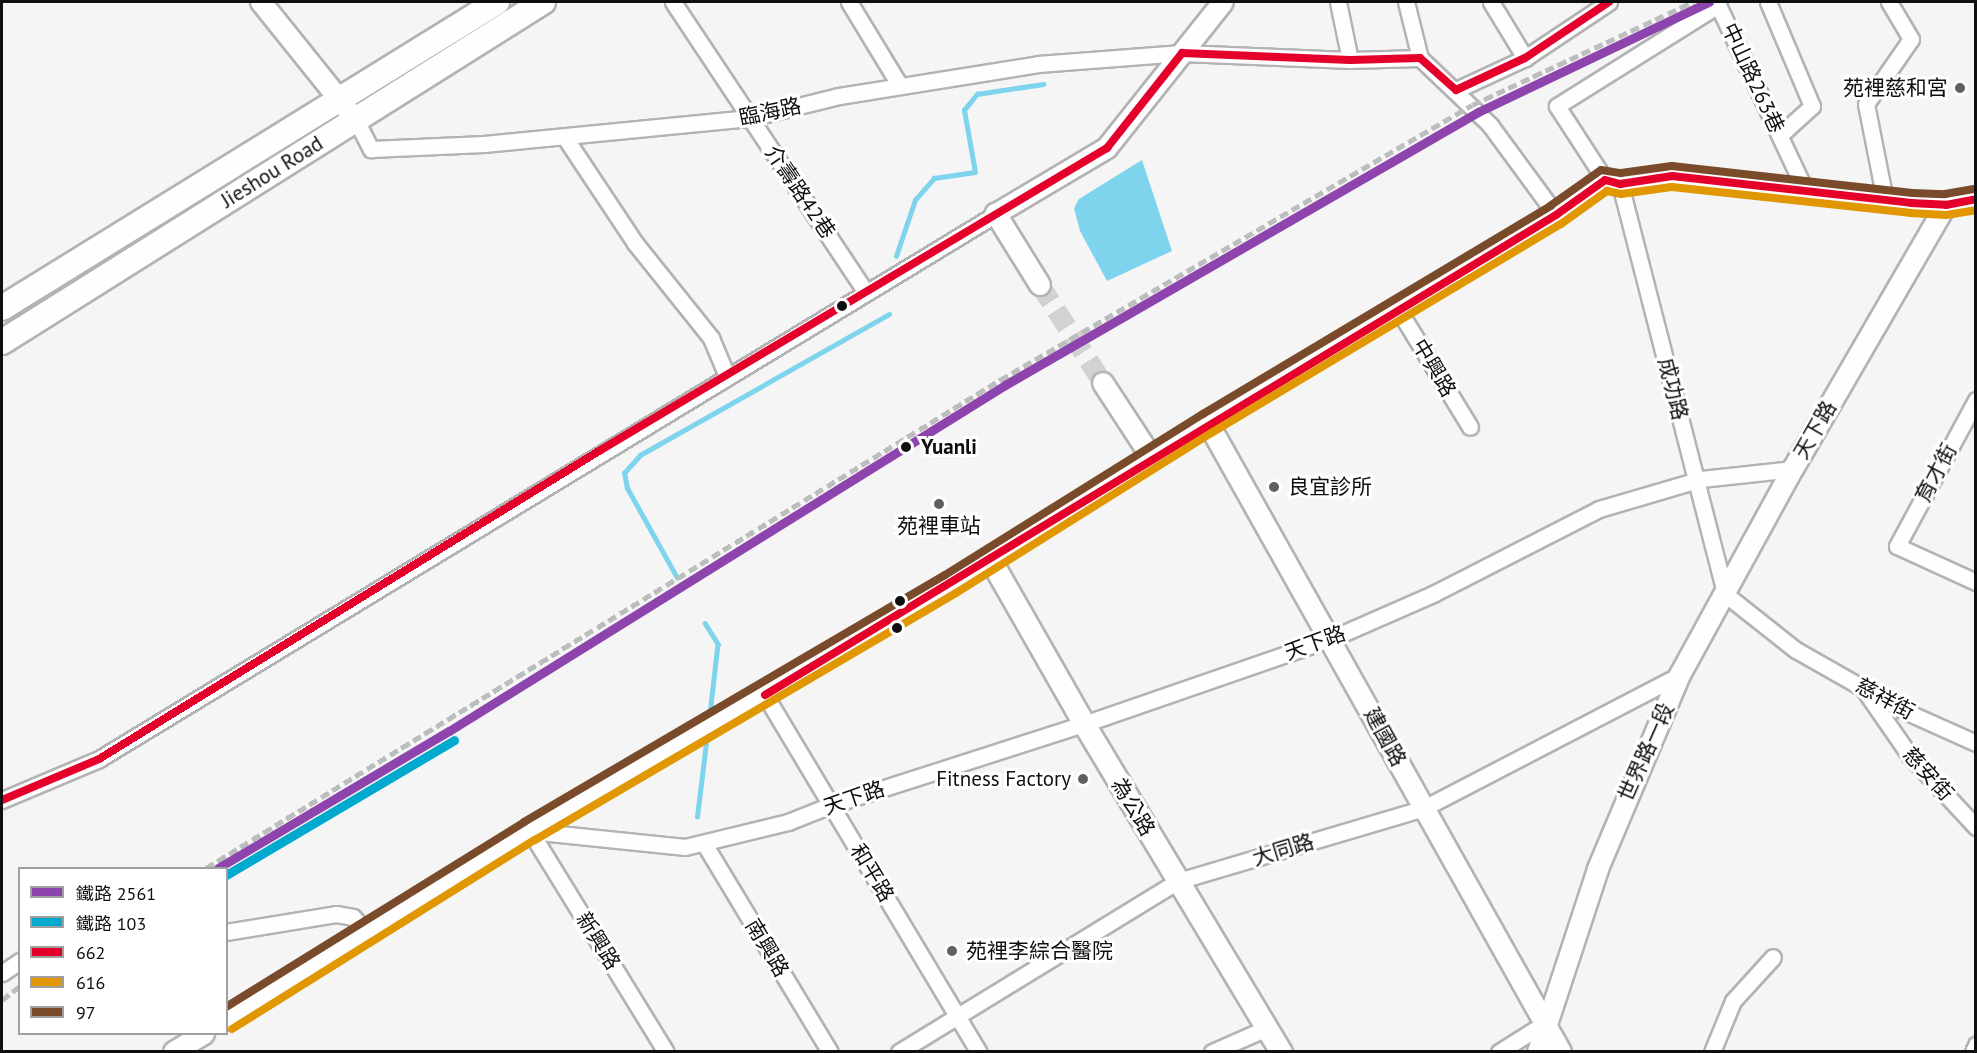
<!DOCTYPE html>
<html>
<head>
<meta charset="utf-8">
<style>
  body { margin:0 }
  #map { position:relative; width:1977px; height:1053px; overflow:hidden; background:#f5f5f5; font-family:"PT Sans","Noto Sans TC",sans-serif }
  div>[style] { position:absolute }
  .water>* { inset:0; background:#7ed3ed }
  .stream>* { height:4.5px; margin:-2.25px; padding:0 2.25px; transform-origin:2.25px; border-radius:2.25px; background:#7ed3ed }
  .tertiary-tunnel>* { height:20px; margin-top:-10px; transform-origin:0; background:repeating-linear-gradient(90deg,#d2d2d2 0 20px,transparent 0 30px) }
  .roads { filter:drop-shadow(2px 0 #b3b3b3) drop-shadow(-2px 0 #b3b3b3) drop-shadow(0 2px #b3b3b3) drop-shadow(0 -2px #b3b3b3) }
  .minor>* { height:15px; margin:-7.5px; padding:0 7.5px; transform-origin:7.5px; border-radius:7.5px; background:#fefefe }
  .tertiary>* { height:20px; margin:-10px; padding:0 10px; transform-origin:10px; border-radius:10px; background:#fefefe }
  .secondary>* { height:21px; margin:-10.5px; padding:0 10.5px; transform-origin:10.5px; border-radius:10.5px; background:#fefefe }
  .primary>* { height:24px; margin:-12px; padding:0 12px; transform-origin:12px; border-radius:12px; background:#fefefe }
  .rail>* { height:4.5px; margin-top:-2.25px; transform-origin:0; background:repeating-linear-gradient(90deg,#bcbdbd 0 9px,transparent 0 13.5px) }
  .bus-1>* { height:8px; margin:-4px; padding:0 4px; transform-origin:4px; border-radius:4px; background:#e4002b }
  .bus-2>* { height:8px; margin:-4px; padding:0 4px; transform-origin:4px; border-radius:4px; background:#e09702 }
  .bus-3>* { height:8px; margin:-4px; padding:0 4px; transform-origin:4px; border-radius:4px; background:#7a4b2a }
  .rail-1>* { height:9px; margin:-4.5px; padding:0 4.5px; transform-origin:4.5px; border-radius:4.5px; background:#8e44ad }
  .rail-2>* { height:9px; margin:-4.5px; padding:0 4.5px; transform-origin:4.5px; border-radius:4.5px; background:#00a9ce }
  .dots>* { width:16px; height:16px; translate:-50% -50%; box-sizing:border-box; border:3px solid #fff; border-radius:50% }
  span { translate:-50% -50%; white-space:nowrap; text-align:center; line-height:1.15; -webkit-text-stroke:6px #fff; paint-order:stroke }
  .street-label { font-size:21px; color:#0f0f0f }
  .poi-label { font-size:21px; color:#0f0f0f }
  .right { translate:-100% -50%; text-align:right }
  .left { translate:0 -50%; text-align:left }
  .stop-label { font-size:21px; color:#0f0f0f; font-weight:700 }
  .frame { position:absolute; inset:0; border:3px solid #0f0f0f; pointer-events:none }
  .legend { position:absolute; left:18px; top:867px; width:210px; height:168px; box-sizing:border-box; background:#fff; border:2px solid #9f9f9f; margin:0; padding:8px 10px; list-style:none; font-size:18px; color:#0f0f0f }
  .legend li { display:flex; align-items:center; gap:12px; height:30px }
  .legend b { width:30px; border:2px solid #9f9f9f }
</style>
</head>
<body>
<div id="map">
  <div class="water">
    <div style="clip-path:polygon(1142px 160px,1172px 251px,1107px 281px,1080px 231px,1074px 208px,1079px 199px)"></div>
  </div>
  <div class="stream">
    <div style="left:896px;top:256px;width:59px;rotate:-71.3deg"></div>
    <div style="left:915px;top:200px;width:29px;rotate:-49deg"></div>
    <div style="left:934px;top:178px;width:41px;rotate:-8.3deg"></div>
    <div style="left:975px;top:172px;width:63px;rotate:-100.1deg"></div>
    <div style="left:964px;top:110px;width:21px;rotate:-51deg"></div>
    <div style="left:977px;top:94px;width:67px;rotate:-8.6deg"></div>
    <div style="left:677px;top:578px;width:103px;rotate:-119.1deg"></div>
    <div style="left:627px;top:488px;width:15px;rotate:-101deg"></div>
    <div style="left:624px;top:473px;width:24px;rotate:-48deg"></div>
    <div style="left:640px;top:455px;width:286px;rotate:-29.5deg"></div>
    <div style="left:705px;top:623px;width:25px;rotate:58deg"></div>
    <div style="left:718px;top:644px;width:70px;rotate:96.5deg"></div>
    <div style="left:697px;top:817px;width:75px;rotate:-83.1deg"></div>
  </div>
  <div class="tertiary-tunnel">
    <div style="left:1040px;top:285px;width:117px;rotate:57.3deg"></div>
  </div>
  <div class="roads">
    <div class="minor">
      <div style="left:673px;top:2px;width:349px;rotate:56.4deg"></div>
      <div style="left:849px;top:2px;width:98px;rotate:58.7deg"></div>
      <div style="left:1338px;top:2px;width:59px;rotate:78.3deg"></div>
      <div style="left:1406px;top:2px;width:58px;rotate:76deg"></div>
      <div style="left:1491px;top:2px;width:66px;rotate:58.7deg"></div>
      <div style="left:1768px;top:2px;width:113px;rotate:67.1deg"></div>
      <div style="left:1812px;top:106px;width:43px;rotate:137.8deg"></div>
      <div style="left:1456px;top:90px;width:76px;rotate:-24.9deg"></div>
      <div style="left:1525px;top:58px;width:101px;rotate:-33.7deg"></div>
      <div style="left:356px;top:120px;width:33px;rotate:63deg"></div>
      <div style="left:371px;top:149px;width:113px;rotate:-2.5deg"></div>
      <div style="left:484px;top:144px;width:267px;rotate:-5.6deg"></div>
      <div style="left:750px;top:118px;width:92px;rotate:-13.9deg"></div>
      <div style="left:839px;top:96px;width:202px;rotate:-9.1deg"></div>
      <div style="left:1038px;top:64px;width:144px;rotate:-4.4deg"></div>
      <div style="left:1182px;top:53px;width:168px;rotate:2.4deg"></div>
      <div style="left:1350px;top:60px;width:70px;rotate:-1.6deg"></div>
      <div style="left:1420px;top:58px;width:97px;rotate:43.7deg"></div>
      <div style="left:1490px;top:125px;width:112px;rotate:53.7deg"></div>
      <div style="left:566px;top:139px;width:125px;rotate:56.4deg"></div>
      <div style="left:635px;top:243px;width:122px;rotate:51.3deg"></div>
      <div style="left:711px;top:338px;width:41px;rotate:67.2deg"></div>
      <div style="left:1605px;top:180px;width:88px;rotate:-123deg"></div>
      <div style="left:1557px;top:106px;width:190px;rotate:-32.1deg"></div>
      <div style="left:1718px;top:5px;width:207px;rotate:64.8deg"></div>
      <div style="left:1620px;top:184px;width:423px;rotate:75.6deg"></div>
      <div style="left:1725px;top:594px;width:90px;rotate:38.3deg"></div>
      <div style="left:1796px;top:650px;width:120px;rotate:29.6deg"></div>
      <div style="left:1900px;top:709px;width:83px;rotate:24.1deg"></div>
      <div style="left:1885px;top:200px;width:98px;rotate:-101.2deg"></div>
      <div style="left:1866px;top:104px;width:79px;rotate:-55.3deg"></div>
      <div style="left:1911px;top:39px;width:43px;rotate:-120.7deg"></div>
      <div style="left:1398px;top:309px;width:138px;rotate:58.6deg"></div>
      <div style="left:1976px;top:400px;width:166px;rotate:118.4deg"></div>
      <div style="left:1897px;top:546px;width:87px;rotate:24.5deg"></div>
      <div style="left:1865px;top:691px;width:79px;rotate:55.3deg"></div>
      <div style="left:1910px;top:756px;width:97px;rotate:47.1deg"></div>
      <div style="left:765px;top:695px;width:416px;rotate:59.1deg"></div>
      <div style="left:2px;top:800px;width:105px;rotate:-22.9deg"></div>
      <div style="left:99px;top:759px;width:1050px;rotate:-31.28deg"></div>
      <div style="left:530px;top:831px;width:156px;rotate:5.9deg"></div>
      <div style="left:685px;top:847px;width:106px;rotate:-13.6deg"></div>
      <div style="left:788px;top:822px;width:46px;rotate:-21.6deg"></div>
      <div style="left:831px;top:805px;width:266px;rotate:-17.8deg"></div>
      <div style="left:1084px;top:724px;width:260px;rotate:-19.1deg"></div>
      <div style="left:1330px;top:639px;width:112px;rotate:-23.6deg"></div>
      <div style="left:1433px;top:594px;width:186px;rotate:-27.1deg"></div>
      <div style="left:1599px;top:509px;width:106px;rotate:-16.4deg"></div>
      <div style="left:1701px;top:479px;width:93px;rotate:-6.2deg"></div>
      <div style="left:530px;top:831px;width:259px;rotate:58.4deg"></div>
      <div style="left:705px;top:845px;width:242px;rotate:58.9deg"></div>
      <div style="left:226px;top:932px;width:111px;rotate:-9.3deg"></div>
      <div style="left:336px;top:914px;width:17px;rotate:10deg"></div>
      <div style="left:353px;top:917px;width:23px;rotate:49deg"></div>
      <div style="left:2px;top:973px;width:22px;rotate:-34deg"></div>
      <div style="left:899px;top:1052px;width:327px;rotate:-31.5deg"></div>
      <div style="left:1178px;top:881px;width:257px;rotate:-16.5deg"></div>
      <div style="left:1424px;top:808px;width:288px;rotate:-27.5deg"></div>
      <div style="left:1212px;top:1052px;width:60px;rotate:-23.6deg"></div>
      <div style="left:1499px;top:1052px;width:54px;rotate:-32.2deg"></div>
      <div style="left:1712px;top:1052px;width:55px;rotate:-67.6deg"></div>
      <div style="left:1733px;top:1001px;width:59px;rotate:-47.7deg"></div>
      <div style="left:1973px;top:1052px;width:8px;rotate:-67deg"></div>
    </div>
    <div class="tertiary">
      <div style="left:261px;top:2px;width:151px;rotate:51.2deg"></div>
      <div style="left:1040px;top:285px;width:84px;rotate:-121.8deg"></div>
      <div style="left:996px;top:214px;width:129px;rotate:-30.7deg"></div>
      <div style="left:1107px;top:148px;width:186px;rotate:-51.5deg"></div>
      <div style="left:1103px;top:383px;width:90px;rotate:56.8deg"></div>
      <div style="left:1208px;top:423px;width:721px;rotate:60.7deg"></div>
      <div style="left:226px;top:1020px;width:358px;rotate:-31.9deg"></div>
      <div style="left:530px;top:831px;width:487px;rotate:-30.5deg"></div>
      <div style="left:950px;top:584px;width:304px;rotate:-32deg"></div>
      <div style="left:1208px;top:423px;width:405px;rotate:-30.9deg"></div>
      <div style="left:1556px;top:215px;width:60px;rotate:-35.5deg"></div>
      <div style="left:1605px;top:180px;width:16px;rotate:15deg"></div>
      <div style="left:1620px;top:184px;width:53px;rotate:-8.7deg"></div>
      <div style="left:1672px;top:176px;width:241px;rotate:6.4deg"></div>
      <div style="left:1911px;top:203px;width:35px;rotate:3deg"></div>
      <div style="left:1946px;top:205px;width:31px;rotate:-11deg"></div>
      <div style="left:174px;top:1052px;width:35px;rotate:-31deg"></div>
      <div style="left:1538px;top:1052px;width:193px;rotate:-71.8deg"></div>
      <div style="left:1598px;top:869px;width:211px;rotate:-67.1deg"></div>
      <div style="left:1680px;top:675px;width:235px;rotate:-61.3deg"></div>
      <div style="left:1793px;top:469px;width:305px;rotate:-59.9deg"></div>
    </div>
    <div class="secondary">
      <div style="left:990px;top:559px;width:190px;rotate:60.3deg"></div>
      <div style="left:1084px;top:724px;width:383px;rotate:59deg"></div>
    </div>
    <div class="primary">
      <div style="left:2px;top:308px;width:582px;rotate:-31.72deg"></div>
      <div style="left:2px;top:342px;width:639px;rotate:-32.15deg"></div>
    </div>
  </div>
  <div class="rail">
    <div style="left:206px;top:868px;width:932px;rotate:-31.58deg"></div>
    <div style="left:1000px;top:380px;width:546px;rotate:-30.23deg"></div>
    <div style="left:1472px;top:105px;width:244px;rotate:-25deg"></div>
    <div style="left:2px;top:1000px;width:23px;rotate:-38deg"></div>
  </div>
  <div class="bus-1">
    <div style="left:1182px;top:53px;width:168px;rotate:2.4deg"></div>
    <div style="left:1350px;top:60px;width:70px;rotate:-1.6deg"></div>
    <div style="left:1420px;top:58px;width:48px;rotate:41.6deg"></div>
    <div style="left:1456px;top:90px;width:76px;rotate:-24.9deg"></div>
    <div style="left:1525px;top:58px;width:101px;rotate:-33.7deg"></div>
    <div style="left:765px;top:695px;width:925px;rotate:-31.25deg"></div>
    <div style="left:1556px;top:215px;width:60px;rotate:-35.5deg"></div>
    <div style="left:1605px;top:180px;width:16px;rotate:15deg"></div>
    <div style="left:1620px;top:184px;width:53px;rotate:-8.7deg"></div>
    <div style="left:1672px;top:176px;width:241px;rotate:6.4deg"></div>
    <div style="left:1911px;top:203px;width:35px;rotate:3deg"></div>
    <div style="left:1946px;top:205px;width:31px;rotate:-11deg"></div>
    <div style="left:2px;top:800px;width:105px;rotate:-22.9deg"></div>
    <div style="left:99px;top:759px;width:587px;rotate:-31.63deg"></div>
    <div style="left:599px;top:451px;width:592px;rotate:-30.81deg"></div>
    <div style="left:1107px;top:148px;width:121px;rotate:-51.7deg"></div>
  </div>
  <div class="bus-2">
    <div style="left:232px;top:1029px;width:357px;rotate:-32deg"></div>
    <div style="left:535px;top:840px;width:488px;rotate:-30.4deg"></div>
    <div style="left:956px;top:593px;width:303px;rotate:-32.1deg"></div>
    <div style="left:1213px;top:432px;width:405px;rotate:-30.9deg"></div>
    <div style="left:1561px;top:224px;width:57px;rotate:-35.7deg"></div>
    <div style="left:1607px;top:191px;width:14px;rotate:12deg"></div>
    <div style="left:1621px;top:194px;width:51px;rotate:-7.8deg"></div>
    <div style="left:1672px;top:187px;width:239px;rotate:6.2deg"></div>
    <div style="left:1910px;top:213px;width:36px;rotate:3deg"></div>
    <div style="left:1946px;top:215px;width:30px;rotate:-9deg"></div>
  </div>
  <div class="bus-3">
    <div style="left:226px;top:1007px;width:351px;rotate:-31.8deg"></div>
    <div style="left:524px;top:822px;width:488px;rotate:-30.4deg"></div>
    <div style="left:945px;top:575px;width:304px;rotate:-32deg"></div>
    <div style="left:1203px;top:414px;width:405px;rotate:-30.9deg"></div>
    <div style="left:1550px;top:206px;width:62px;rotate:-35.2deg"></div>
    <div style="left:1601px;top:170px;width:20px;rotate:9deg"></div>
    <div style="left:1621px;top:173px;width:51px;rotate:-7.8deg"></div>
    <div style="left:1672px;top:166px;width:242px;rotate:6.4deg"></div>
    <div style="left:1912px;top:193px;width:33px;rotate:2deg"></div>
    <div style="left:1945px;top:194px;width:29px;rotate:-10deg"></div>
  </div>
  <div class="rail-1">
    <div style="left:218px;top:868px;width:269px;rotate:-30.7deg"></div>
    <div style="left:449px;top:731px;width:655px;rotate:-31.89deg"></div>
    <div style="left:1005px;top:385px;width:546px;rotate:-29.99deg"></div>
    <div style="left:1478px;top:112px;width:256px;rotate:-25.5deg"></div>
  </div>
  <div class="rail-2">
    <div style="left:226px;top:875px;width:265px;rotate:-30.6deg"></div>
  </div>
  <div class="dots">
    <div style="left:1960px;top:88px;background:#606060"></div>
    <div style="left:842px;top:306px;background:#0f0f0f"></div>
    <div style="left:906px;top:447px;background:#0f0f0f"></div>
    <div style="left:1274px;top:487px;background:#606060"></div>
    <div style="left:939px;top:504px;background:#606060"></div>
    <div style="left:900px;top:601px;background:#0f0f0f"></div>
    <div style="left:897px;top:628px;background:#0f0f0f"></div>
    <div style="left:1083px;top:779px;background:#606060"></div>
    <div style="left:952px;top:951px;background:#606060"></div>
  </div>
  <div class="street-label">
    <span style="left:1753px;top:78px;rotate:65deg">中山路263巷</span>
    <span style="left:770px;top:112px;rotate:-12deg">臨海路</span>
    <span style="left:272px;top:172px;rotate:-32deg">Jieshou Road</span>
    <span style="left:800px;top:192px;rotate:56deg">介壽路42巷</span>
    <span style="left:1434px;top:368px;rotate:59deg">中興路</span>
    <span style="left:1673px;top:389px;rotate:76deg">成功路</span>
    <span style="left:1815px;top:430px;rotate:-60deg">天下路</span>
    <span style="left:1936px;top:473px;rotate:-62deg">育才街</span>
    <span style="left:1315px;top:643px;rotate:-20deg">天下路</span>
    <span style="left:1885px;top:699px;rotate:28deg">慈祥街</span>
    <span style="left:1385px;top:737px;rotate:61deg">建國路</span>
    <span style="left:1646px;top:752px;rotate:-66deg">世界路一段</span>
    <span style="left:1928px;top:774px;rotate:48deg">慈安街</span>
    <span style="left:854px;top:798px;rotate:-19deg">天下路</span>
    <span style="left:1133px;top:807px;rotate:59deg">為公路</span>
    <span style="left:1283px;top:850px;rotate:-17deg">大同路</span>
    <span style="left:872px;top:873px;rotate:59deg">和平路</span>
    <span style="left:598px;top:941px;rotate:58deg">新興路</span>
    <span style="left:767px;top:948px;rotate:59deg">南興路</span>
  </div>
  <div class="poi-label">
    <span class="right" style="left:1948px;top:88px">苑裡慈和宮</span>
    <span class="left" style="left:1288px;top:487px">良宜診所</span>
    <span style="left:939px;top:526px">苑裡車站</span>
    <span class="right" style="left:1071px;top:779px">Fitness Factory</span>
    <span class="left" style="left:966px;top:951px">苑裡李綜合醫院</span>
  </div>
  <div class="stop-label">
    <span class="left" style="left:921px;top:447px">Yuanli</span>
  </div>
  <div class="frame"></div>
  <ul class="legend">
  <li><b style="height:8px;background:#8e44ad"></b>鐵路 2561</li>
  <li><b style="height:8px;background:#00a9ce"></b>鐵路 103</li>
  <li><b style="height:8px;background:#e4002b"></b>662</li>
  <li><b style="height:8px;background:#e09702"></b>616</li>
  <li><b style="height:8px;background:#7a4b2a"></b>97</li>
  </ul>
</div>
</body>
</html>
